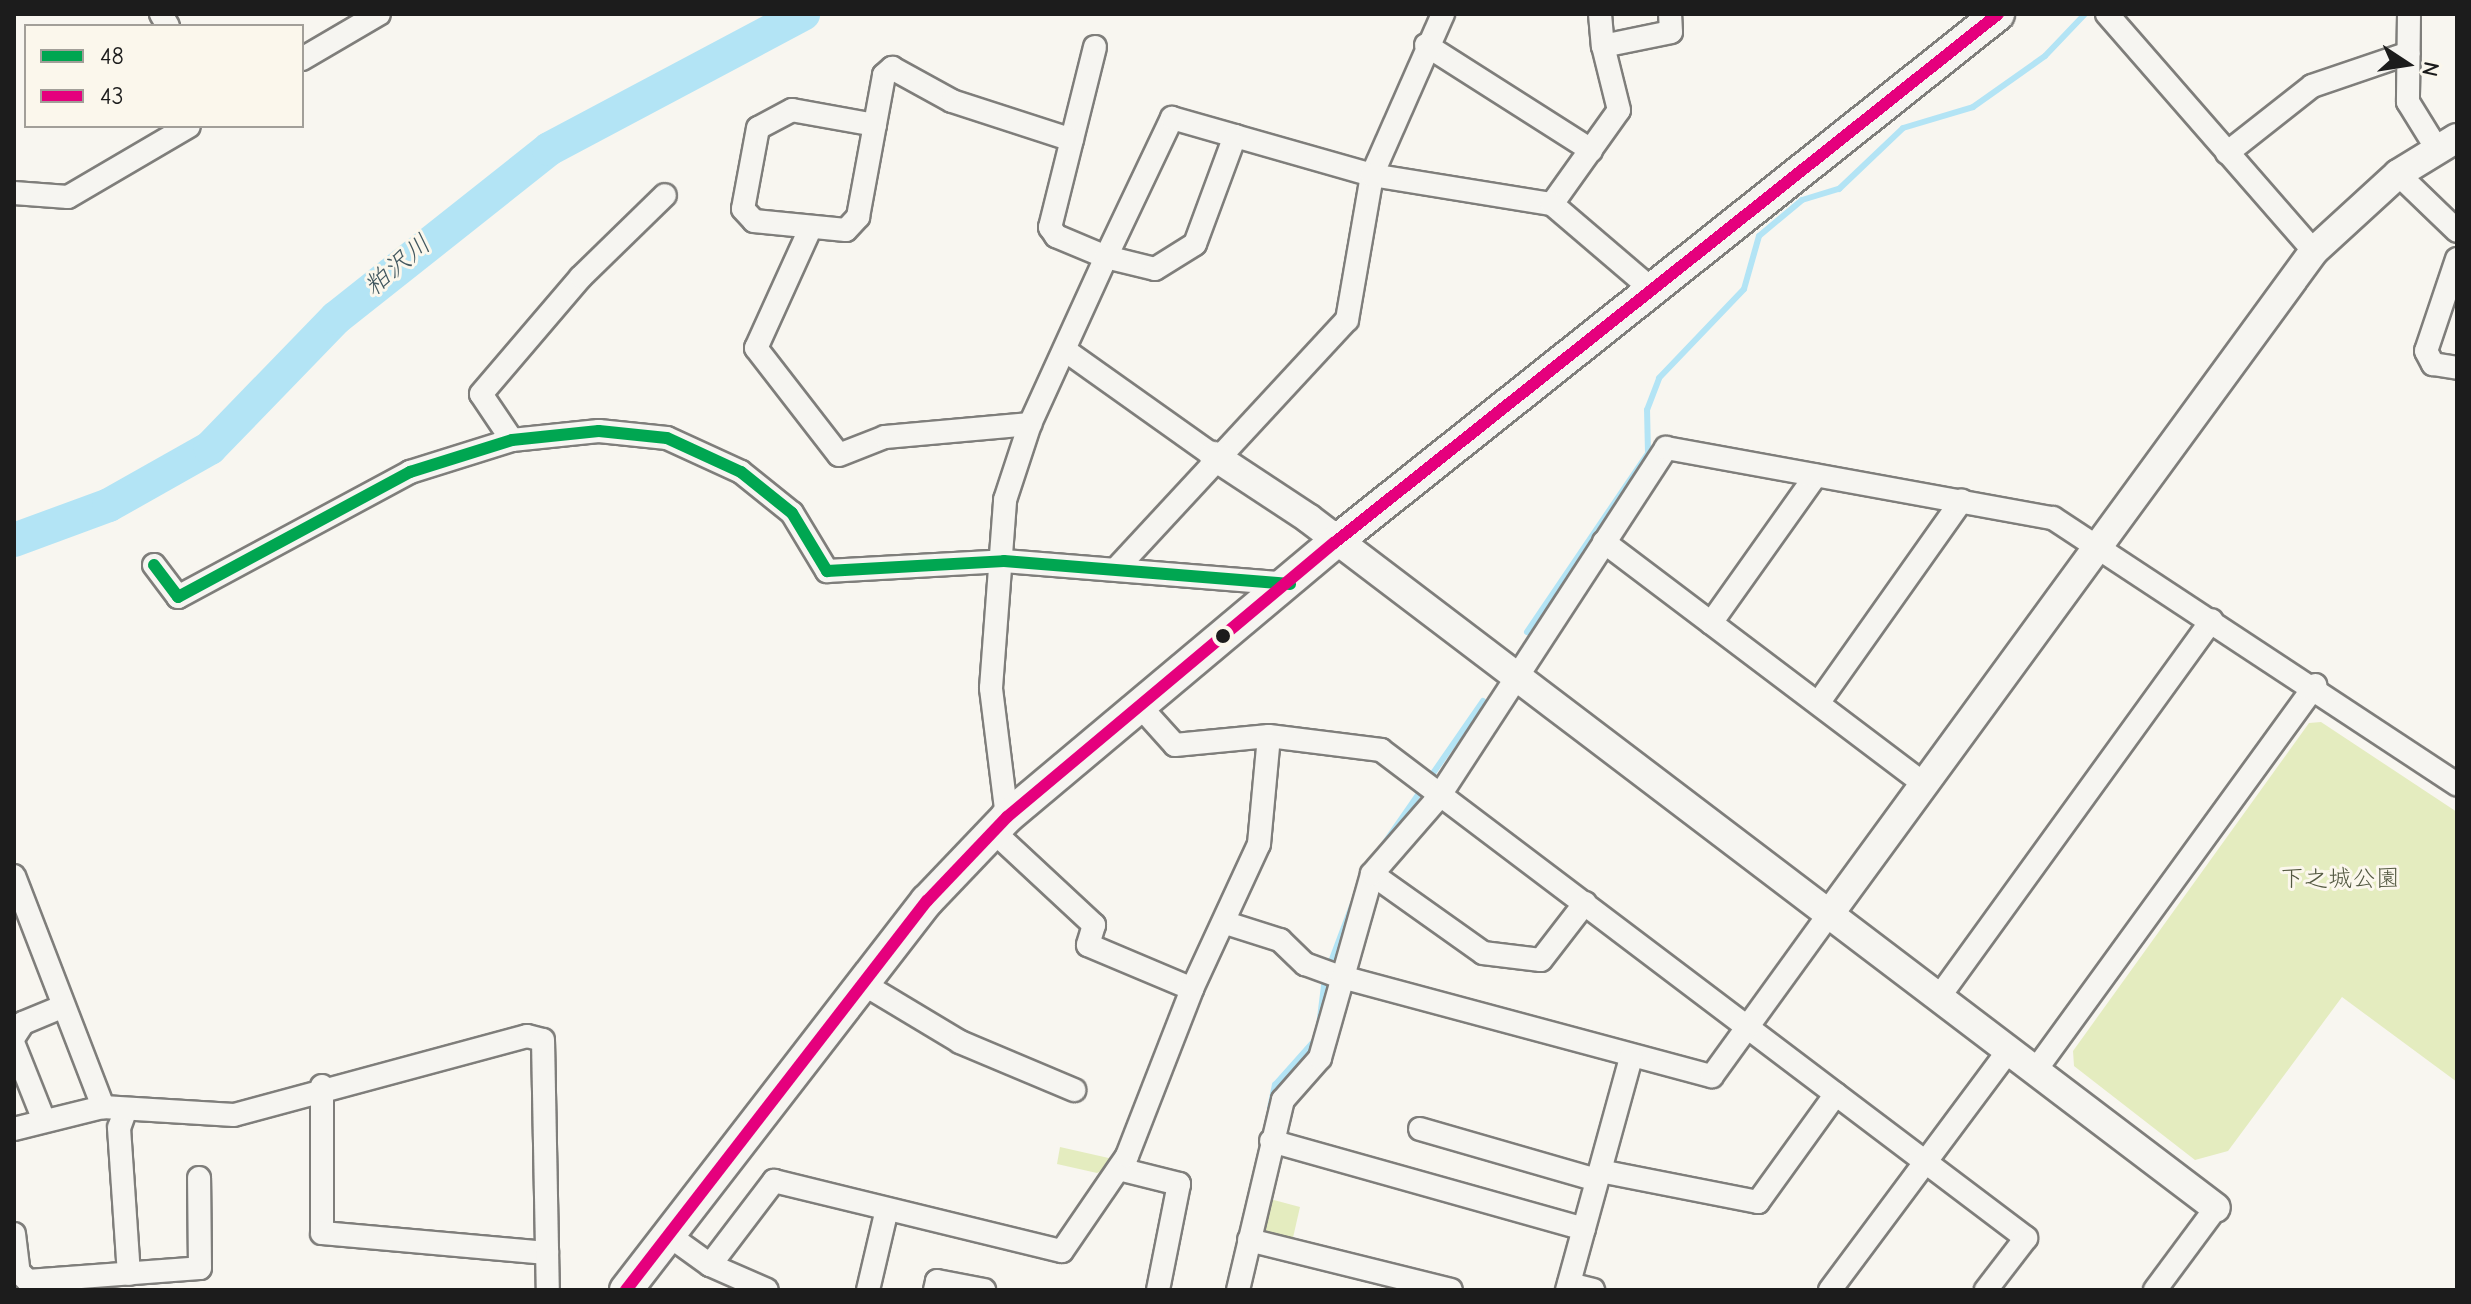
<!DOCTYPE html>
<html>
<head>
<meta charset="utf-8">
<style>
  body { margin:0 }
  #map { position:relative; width:2471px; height:1304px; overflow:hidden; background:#f8f6f0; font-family:"Comic Neue","Klee One",sans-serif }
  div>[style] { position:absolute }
  .green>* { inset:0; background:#e4ecbf }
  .stream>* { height:6px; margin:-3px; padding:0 3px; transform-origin:3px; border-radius:3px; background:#b3e4f5 }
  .river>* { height:34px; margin:-17px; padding:0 17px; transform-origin:17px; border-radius:17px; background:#b3e4f5 }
  .roads { filter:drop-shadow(2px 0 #7f7e7b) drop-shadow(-2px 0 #7f7e7b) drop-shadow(0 2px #7f7e7b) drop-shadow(0 -2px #7f7e7b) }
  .minor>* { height:22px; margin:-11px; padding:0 11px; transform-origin:11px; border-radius:11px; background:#f6f5f1 }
  .tertiary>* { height:28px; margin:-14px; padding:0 14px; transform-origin:14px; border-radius:14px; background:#f6f5f1 }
  .secondary>* { height:32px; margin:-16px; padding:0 16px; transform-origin:16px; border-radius:16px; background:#f6f5f1 }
  .bus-1>* { height:12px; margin:-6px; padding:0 6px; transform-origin:6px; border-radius:6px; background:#00a651 }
  .bus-2>* { height:12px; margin:-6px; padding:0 6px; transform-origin:6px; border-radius:6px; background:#e5007d }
  .dots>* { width:22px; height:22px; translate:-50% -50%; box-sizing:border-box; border:4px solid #fbf7ec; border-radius:50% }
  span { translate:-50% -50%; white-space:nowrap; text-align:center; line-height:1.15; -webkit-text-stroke:6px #fbf7ec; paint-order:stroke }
  .park-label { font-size:24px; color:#535841 }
  .water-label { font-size:26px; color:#40565e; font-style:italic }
  .frame { position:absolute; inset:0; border:16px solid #1c1c1c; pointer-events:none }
  .legend { position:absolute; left:24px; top:24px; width:280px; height:104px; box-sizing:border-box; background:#fbf7ec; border:2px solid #a29f99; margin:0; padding:10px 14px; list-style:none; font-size:24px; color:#1c1c1c }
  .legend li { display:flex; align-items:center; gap:16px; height:40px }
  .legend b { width:40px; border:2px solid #a29f99 }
  .north { position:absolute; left:2367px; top:24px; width:80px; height:80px; -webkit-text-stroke:6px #fbf7ec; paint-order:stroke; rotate:102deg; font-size:22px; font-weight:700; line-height:32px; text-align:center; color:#1c1c1c }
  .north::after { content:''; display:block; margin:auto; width:28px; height:36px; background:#1c1c1c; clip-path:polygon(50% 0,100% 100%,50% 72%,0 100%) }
</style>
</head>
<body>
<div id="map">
  <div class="green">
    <div style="clip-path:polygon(2321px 722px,2457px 812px,2457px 1082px,2342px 997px,2228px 1151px,2195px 1160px,2074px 1066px,2073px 1051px,2309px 723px)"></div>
    <div style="clip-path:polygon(1060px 1147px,1113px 1159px,1112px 1166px,1097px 1173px,1057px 1164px)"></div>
    <div style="clip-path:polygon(1270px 1199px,1300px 1207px,1292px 1242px,1261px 1234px)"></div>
  </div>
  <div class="stream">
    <div style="left:1527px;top:632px;width:216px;rotate:-55.9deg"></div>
    <div style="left:1648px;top:453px;width:43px;rotate:-91.3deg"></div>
    <div style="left:1647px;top:410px;width:34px;rotate:-69deg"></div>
    <div style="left:1659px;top:378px;width:123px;rotate:-46.3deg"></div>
    <div style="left:1744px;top:289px;width:55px;rotate:-74.2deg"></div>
    <div style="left:1759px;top:236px;width:56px;rotate:-39.9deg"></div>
    <div style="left:1802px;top:200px;width:39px;rotate:-17deg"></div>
    <div style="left:1839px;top:189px;width:88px;rotate:-43.6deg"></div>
    <div style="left:1903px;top:128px;width:73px;rotate:-16.7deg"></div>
    <div style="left:1973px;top:107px;width:88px;rotate:-35.3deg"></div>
    <div style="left:2045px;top:56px;width:58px;rotate:-46.4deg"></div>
    <div style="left:1384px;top:844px;width:174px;rotate:-55.3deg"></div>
    <div style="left:1329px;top:967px;width:68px;rotate:-69.4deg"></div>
    <div style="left:1319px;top:1026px;width:48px;rotate:-82.9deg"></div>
    <div style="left:1270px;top:1108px;width:24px;rotate:-78deg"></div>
    <div style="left:1275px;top:1085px;width:60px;rotate:-48.4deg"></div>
  </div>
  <div class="river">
    <div style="left:14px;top:540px;width:101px;rotate:-20.2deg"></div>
    <div style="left:109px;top:505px;width:116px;rotate:-29.4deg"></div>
    <div style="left:210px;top:448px;width:181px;rotate:-45.9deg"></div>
    <div style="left:336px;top:318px;width:272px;rotate:-38.4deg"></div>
    <div style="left:549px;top:149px;width:288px;rotate:-28deg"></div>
  </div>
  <div class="roads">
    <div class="minor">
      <div style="left:161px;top:14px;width:14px;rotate:60deg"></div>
      <div style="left:1600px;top:14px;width:32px;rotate:85deg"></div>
      <div style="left:2107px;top:14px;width:315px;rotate:48.9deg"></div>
      <div style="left:2409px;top:14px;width:88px;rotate:90.7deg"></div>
      <div style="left:2408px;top:102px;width:55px;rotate:58.3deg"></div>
      <div style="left:1426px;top:45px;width:196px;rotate:32.5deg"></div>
      <div style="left:1095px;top:47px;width:186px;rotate:104deg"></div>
      <div style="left:1050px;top:227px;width:11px;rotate:56deg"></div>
      <div style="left:1056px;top:236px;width:54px;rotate:22.8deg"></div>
      <div style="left:1106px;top:257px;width:154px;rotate:-64.6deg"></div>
      <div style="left:1172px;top:118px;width:66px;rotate:15.9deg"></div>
      <div style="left:302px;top:59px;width:89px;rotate:-30.3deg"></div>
      <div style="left:875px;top:125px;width:84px;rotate:-169.8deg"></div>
      <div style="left:792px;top:110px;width:38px;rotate:152deg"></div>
      <div style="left:758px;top:128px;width:82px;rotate:100.5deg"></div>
      <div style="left:743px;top:209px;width:16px;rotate:47deg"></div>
      <div style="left:754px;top:221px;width:92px;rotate:5.6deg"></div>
      <div style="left:846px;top:230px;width:18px;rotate:-47deg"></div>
      <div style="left:858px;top:217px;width:144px;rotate:-79.6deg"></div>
      <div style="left:884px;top:75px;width:11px;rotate:-41deg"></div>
      <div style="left:892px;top:68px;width:68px;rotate:28.8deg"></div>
      <div style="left:952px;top:101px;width:126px;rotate:18deg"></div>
      <div style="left:2227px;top:153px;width:108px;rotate:-38.2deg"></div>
      <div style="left:2312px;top:86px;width:102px;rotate:-18.8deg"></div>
      <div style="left:2398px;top:174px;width:82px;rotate:44deg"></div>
      <div style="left:14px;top:193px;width:54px;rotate:4.2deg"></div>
      <div style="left:68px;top:197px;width:140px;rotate:-30.4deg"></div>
      <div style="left:1552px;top:204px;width:115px;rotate:-54.5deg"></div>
      <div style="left:1619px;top:110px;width:66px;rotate:-104deg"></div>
      <div style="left:1603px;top:46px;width:69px;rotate:-11.6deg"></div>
      <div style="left:1671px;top:32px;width:18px;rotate:-93deg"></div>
      <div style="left:811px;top:227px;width:133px;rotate:114.4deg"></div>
      <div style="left:756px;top:348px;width:135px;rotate:52.2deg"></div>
      <div style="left:839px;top:455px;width:49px;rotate:-21.4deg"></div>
      <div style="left:885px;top:437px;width:146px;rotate:-5.1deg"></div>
      <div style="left:2457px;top:259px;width:97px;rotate:108.6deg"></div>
      <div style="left:2426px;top:351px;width:15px;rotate:62deg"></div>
      <div style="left:2433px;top:364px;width:24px;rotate:9deg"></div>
      <div style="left:1069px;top:353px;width:178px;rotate:35.4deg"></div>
      <div style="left:512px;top:440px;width:55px;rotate:-124deg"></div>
      <div style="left:481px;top:394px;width:154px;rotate:-49.5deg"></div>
      <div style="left:581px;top:277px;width:117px;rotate:-44.3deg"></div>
      <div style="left:1604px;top:542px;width:403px;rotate:37.1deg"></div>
      <div style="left:154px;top:565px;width:40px;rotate:53deg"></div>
      <div style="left:178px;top:597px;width:264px;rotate:-28.3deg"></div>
      <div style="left:410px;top:472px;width:107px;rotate:-17.4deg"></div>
      <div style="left:512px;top:440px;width:87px;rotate:-5.9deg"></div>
      <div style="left:599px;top:431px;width:68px;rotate:5.9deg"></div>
      <div style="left:667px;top:438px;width:81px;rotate:24.7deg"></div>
      <div style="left:741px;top:472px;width:65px;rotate:38.8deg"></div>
      <div style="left:792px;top:513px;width:68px;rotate:58.9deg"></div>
      <div style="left:827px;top:571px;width:177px;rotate:-3.2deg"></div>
      <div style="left:1004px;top:561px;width:287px;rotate:4.6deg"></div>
      <div style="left:1117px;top:568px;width:338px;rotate:-47.2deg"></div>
      <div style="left:1347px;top:320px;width:147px;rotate:-80.2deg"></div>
      <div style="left:1372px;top:175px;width:176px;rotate:-66.2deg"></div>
      <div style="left:1711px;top:623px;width:181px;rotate:-54.6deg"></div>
      <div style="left:1819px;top:702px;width:247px;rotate:-54.7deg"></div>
      <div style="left:1138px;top:704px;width:55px;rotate:47.9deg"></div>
      <div style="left:1175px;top:745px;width:94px;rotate:-5.5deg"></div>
      <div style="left:1269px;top:736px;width:113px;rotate:7.1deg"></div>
      <div style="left:1381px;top:750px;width:809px;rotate:37.11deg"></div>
      <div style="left:2026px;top:1238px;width:66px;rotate:127.6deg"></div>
      <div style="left:1007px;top:817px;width:130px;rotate:-97.1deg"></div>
      <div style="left:991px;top:688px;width:189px;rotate:-85.7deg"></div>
      <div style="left:1005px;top:500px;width:80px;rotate:-71.8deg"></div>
      <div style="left:1030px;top:424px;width:183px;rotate:-65.5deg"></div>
      <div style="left:1106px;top:257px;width:50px;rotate:13.8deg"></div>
      <div style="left:1155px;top:269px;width:47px;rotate:-32deg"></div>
      <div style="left:1195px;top:244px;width:115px;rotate:-69.7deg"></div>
      <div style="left:1235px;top:136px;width:142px;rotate:15.9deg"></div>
      <div style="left:1372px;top:175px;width:182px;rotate:9.2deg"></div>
      <div style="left:1552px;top:204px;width:135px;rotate:40.5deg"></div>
      <div style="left:993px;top:831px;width:138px;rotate:42.9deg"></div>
      <div style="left:1094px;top:925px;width:21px;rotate:107deg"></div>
      <div style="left:1088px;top:945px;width:113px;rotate:22.9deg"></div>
      <div style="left:1372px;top:874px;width:136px;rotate:35.4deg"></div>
      <div style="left:1483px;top:953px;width:58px;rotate:6.9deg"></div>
      <div style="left:1541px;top:960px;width:72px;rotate:-52.3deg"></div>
      <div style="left:14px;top:876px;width:248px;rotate:68.9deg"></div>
      <div style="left:1226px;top:923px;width:57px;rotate:17.5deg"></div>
      <div style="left:1280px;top:940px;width:35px;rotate:44deg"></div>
      <div style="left:1305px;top:964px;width:35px;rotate:20deg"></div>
      <div style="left:1338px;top:976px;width:387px;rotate:15deg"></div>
      <div style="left:1712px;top:1076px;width:201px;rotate:-54.1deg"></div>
      <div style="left:862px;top:983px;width:114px;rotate:31deg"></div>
      <div style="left:960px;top:1042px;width:124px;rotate:22.8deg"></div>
      <div style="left:1939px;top:997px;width:465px;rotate:-54.1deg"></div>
      <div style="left:14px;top:1037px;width:17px;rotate:-57deg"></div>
      <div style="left:23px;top:1023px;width:44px;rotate:-22.5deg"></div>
      <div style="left:14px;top:1045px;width:79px;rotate:68.3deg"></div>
      <div style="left:2035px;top:1071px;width:477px;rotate:-54deg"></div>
      <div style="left:322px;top:1086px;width:147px;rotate:90deg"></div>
      <div style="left:322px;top:1233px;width:226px;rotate:5.1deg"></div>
      <div style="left:126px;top:1109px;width:20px;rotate:110deg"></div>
      <div style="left:119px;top:1128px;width:146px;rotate:86.1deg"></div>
      <div style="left:14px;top:1129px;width:92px;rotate:-13.9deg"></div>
      <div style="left:103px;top:1107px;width:131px;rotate:3.5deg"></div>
      <div style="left:234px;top:1115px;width:303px;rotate:-15.1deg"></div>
      <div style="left:527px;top:1036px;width:16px;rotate:14deg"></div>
      <div style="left:543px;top:1040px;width:250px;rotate:88.9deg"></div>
      <div style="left:1420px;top:1129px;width:184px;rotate:16.1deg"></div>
      <div style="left:1271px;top:1141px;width:325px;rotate:15.7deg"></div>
      <div style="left:1119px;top:1169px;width:62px;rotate:14deg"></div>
      <div style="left:1179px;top:1184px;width:108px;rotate:101.2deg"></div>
      <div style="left:1600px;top:1171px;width:161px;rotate:11.1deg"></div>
      <div style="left:1758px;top:1202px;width:133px;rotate:-54.2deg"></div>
      <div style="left:14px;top:1234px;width:38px;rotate:83deg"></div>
      <div style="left:19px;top:1272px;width:13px;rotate:45deg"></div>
      <div style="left:28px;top:1281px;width:172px;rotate:-4.3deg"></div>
      <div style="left:200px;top:1268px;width:90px;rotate:-90.6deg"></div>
      <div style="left:667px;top:1234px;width:53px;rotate:35.8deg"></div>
      <div style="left:710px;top:1265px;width:62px;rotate:23.7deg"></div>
      <div style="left:1249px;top:1240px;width:208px;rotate:13.9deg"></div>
      <div style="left:710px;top:1265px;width:106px;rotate:-52.7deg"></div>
      <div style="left:774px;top:1181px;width:296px;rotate:13.7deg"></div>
      <div style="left:1062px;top:1251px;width:115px;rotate:-55.6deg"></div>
      <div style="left:1127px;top:1156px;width:179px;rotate:-68.7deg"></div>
      <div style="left:1192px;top:989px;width:160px;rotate:-65.2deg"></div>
      <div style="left:1259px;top:844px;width:108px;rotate:-84.7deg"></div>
      <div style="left:1569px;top:1284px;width:25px;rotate:14deg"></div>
      <div style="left:868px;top:1290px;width:83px;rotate:-76.8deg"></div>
      <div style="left:935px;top:1290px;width:9px;rotate:-77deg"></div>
      <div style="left:937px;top:1281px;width:48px;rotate:10.8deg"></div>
      <div style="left:1238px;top:1290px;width:195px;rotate:-76.7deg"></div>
      <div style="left:1283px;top:1100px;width:56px;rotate:-48.6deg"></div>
      <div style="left:1320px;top:1058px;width:191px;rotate:-74.2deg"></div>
      <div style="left:1372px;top:874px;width:101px;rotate:-49deg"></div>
      <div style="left:1438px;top:798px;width:418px;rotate:-56.9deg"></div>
      <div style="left:1666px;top:448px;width:393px;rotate:10.3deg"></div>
      <div style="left:2053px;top:518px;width:484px;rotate:33.4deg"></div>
      <div style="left:1567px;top:1290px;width:241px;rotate:-74.6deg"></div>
      <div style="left:1830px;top:1290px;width:298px;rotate:-53.3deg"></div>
      <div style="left:2155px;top:1290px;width:102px;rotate:-53.4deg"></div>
    </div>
    <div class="tertiary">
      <div style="left:1214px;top:456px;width:113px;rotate:33.4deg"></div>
      <div style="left:1308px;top:518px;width:1140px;rotate:37.23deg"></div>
      <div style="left:1830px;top:913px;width:820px;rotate:-53.83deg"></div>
      <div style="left:2314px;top:251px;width:114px;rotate:-42.5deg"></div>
      <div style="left:2398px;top:174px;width:69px;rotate:-31.4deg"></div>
    </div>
    <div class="secondary">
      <div style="left:626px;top:1290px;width:492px;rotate:-52.3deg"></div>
      <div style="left:927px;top:901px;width:116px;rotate:-46.4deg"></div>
      <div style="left:1007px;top:817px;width:427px;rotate:-40deg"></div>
      <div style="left:1334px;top:543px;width:849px;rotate:-38.54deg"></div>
    </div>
  </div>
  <div class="bus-1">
    <div style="left:154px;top:565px;width:40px;rotate:53deg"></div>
    <div style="left:178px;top:597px;width:264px;rotate:-28.3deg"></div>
    <div style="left:410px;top:472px;width:107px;rotate:-17.4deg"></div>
    <div style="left:512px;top:440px;width:87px;rotate:-5.9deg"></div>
    <div style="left:599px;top:431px;width:68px;rotate:5.9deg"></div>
    <div style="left:667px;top:438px;width:81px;rotate:24.7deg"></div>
    <div style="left:741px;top:472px;width:65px;rotate:38.8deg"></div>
    <div style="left:792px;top:513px;width:68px;rotate:58.9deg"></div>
    <div style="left:827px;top:571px;width:177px;rotate:-3.2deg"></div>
    <div style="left:1004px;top:561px;width:287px;rotate:4.6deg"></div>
  </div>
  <div class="bus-2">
    <div style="left:626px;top:1290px;width:492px;rotate:-52.3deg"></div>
    <div style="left:927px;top:901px;width:116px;rotate:-46.4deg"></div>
    <div style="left:1007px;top:817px;width:427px;rotate:-40deg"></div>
    <div style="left:1334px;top:543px;width:849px;rotate:-38.54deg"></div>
  </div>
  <div class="dots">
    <div style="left:1223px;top:636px;background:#1c1c1c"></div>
  </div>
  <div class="park-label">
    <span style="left:2340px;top:879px">下之城公園</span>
  </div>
  <div class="water-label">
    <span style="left:398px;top:266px;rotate:-40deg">粕沢川</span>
  </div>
  <div class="frame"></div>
  <ul class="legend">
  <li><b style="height:10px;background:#00a651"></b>48</li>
  <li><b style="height:10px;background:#e5007d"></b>43</li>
  </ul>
  <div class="north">N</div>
</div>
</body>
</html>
